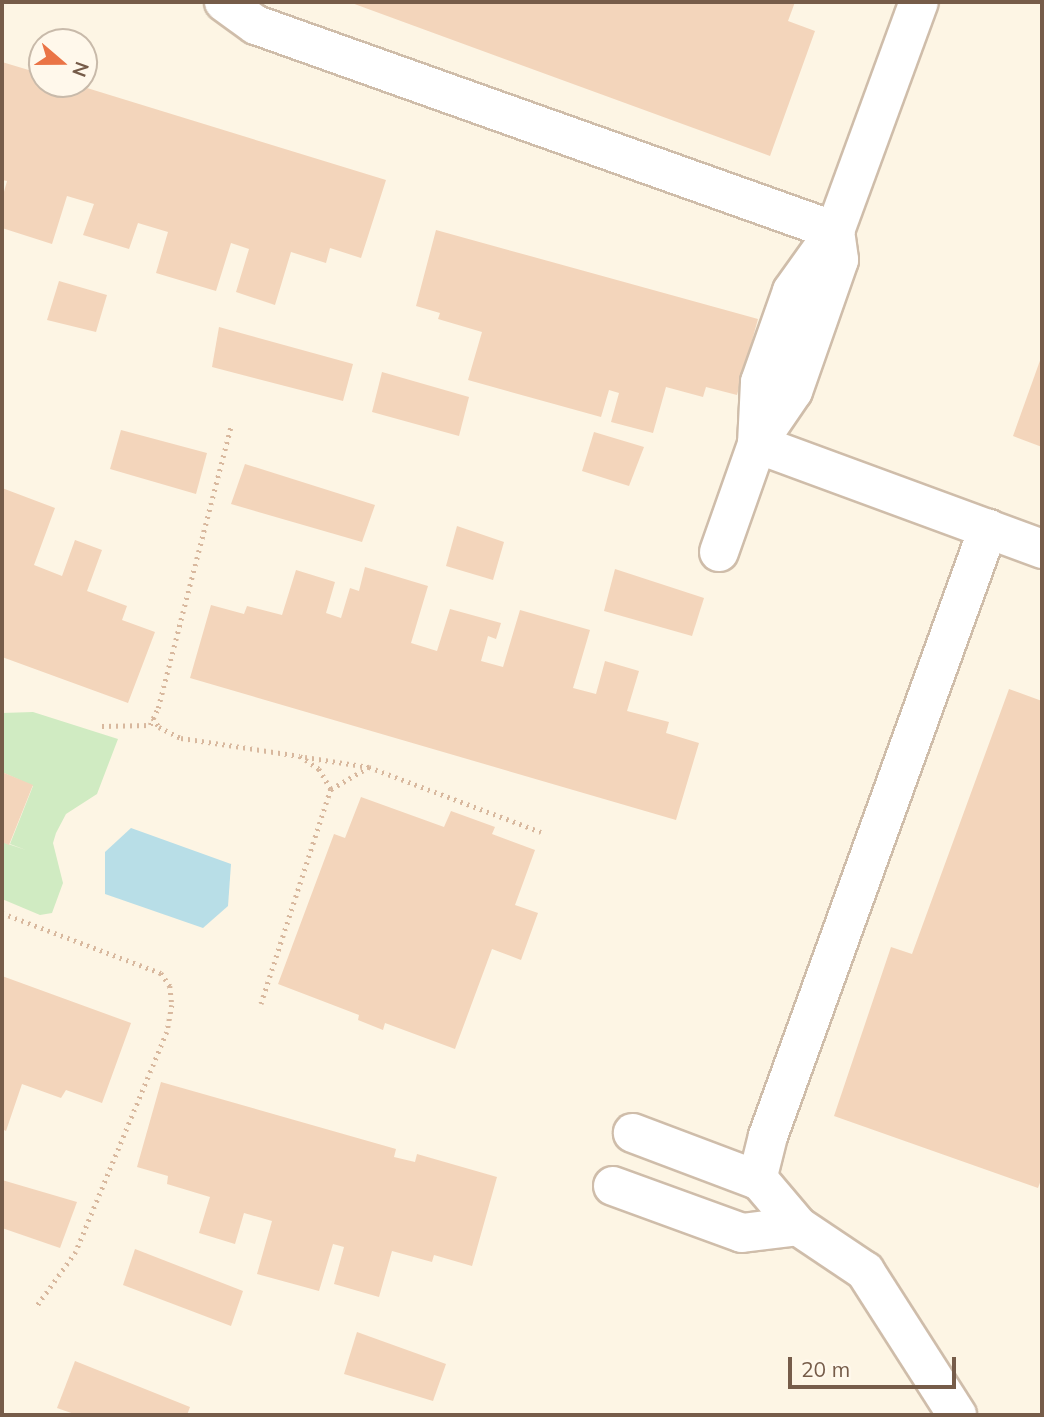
<!DOCTYPE html>
<html>
<head>
<meta charset="utf-8">
<style>
  body { margin:0 }
  #map { position:relative; width:1044px; height:1417px; overflow:hidden; background:#fdf5e4; font-family:Mulish,sans-serif }
  div>[style] { position:absolute }
  .green>* { inset:0; background:#d0ebc2 }
  .water>* { inset:0; background:#b8dee7 }
  .building>* { inset:0; background:#f3d5bb }
  .path>* { height:4.5px; margin-top:-2.25px; transform-origin:0; background:repeating-linear-gradient(90deg,#d8b89e 0 2px,transparent 0 7px) }
  .roads { filter:drop-shadow(2px 0 #cfbdaa) drop-shadow(-2px 0 #cfbdaa) drop-shadow(0 2px #cfbdaa) drop-shadow(0 -2px #cfbdaa) }
  .minor>* { height:38px; margin:-19px; padding:0 19px; transform-origin:19px; border-radius:19px; background:#fff }
  span { translate:-50% -50%; white-space:nowrap; text-align:center; line-height:1.15; -webkit-text-stroke:7px #fff8eb; paint-order:stroke }
  .frame { position:absolute; inset:0; border:4px solid #765c49; pointer-events:none }
  .north { position:absolute; left:28px; top:28px; width:70px; height:70px; box-sizing:border-box; background:#fff8eb; border:2px solid #c8baaa; border-radius:50%; rotate:110deg; font-size:19px; font-weight:700; line-height:28px; text-align:center; color:#765c49 }
  .north::after { content:''; display:block; margin:auto; width:24px; height:32px; background:#ea7446; clip-path:polygon(50% 0,100% 100%,50% 72%,0 100%) }
  .scale { position:absolute; left:788px; top:1357px; width:168px; height:32px; box-sizing:border-box; border:4px solid #765c49; border-top:0; padding-left:9px; font-size:21px; line-height:24px; white-space:nowrap; color:#765c49; -webkit-text-stroke:5px #fff8eb; paint-order:stroke }
</style>
</head>
<body>
<div id="map">
  <div class="green">
    <div style="clip-path:polygon(33px 712px,118px 739px,97px 794px,66px 814px,56px 833px,53px 843px,63px 883px,52px 913px,40px 915px,2px 899px,2px 842px,26px 850px,10px 844px,33px 786px,2px 772px,2px 713px)"></div>
  </div>
  <div class="water">
    <div style="clip-path:polygon(131px 828px,231px 864px,228px 906px,203px 928px,105px 894px,105px 852px)"></div>
  </div>
  <div class="building">
    <div style="clip-path:polygon(349px 2px,795px 2px,788px 21px,815px 31px,770px 156px)"></div>
    <div style="clip-path:polygon(2px 62px,42px 74px,42px 84px,74px 84px,386px 180px,361px 258px,330px 248px,326px 263px,291px 252px,275px 305px,236px 292px,249px 249px,231px 243px,216px 291px,156px 273px,168px 232px,138px 223px,129px 249px,83px 235px,94px 204px,67px 196px,52px 244px,2px 228px,2px 199px,7px 181px,2px 180px)"></div>
    <div style="clip-path:polygon(436px 230px,758px 319px,737px 395px,706px 387px,703px 397px,666px 387px,653px 433px,611px 422px,619px 393px,609px 390px,601px 417px,468px 380px,482px 332px,438px 319px,440px 313px,416px 306px)"></div>
    <div style="clip-path:polygon(59px 281px,107px 295px,96px 332px,47px 320px)"></div>
    <div style="clip-path:polygon(219px 327px,353px 364px,343px 401px,212px 367px)"></div>
    <div style="clip-path:polygon(1042px 355px,1042px 447px,1013px 436px)"></div>
    <div style="clip-path:polygon(382px 372px,469px 397px,459px 436px,372px 412px)"></div>
    <div style="clip-path:polygon(121px 430px,207px 453px,196px 494px,110px 469px)"></div>
    <div style="clip-path:polygon(594px 432px,644px 447px,629px 486px,582px 471px)"></div>
    <div style="clip-path:polygon(245px 464px,375px 505px,362px 542px,231px 504px)"></div>
    <div style="clip-path:polygon(2px 488px,55px 508px,34px 565px,62px 576px,75px 540px,102px 550px,87px 591px,127px 606px,122px 620px,155px 632px,128px 703px,2px 657px)"></div>
    <div style="clip-path:polygon(457px 526px,504px 542px,493px 580px,446px 566px)"></div>
    <div style="clip-path:polygon(365px 567px,428px 586px,411px 643px,437px 651px,450px 609px,501px 623px,496px 639px,488px 636px,481px 661px,503px 667px,520px 610px,590px 630px,573px 688px,596px 694px,605px 661px,639px 671px,627px 711px,669px 722px,666px 733px,699px 743px,676px 820px,190px 678px,211px 605px,244px 614px,247px 606px,282px 615px,296px 570px,335px 582px,326px 613px,341px 618px,350px 588px,359px 591px)"></div>
    <div style="clip-path:polygon(615px 569px,704px 598px,692px 636px,604px 611px)"></div>
    <div style="clip-path:polygon(1009px 689px,1042px 701px,1042px 1177px,1038px 1188px,834px 1116px,891px 947px,912px 954px)"></div>
    <div style="clip-path:polygon(2px 772px,33px 785px,9px 845px,2px 842px)"></div>
    <div style="clip-path:polygon(361px 797px,444px 827px,451px 811px,495px 827px,492px 834px,535px 850px,515px 905px,538px 913px,521px 960px,492px 949px,455px 1049px,385px 1023px,383px 1030px,358px 1020px,359px 1015px,278px 984px,334px 834px,345px 838px)"></div>
    <div style="clip-path:polygon(2px 976px,131px 1023px,102px 1103px,66px 1090px,61px 1098px,22px 1084px,6px 1131px,2px 1129px)"></div>
    <div style="clip-path:polygon(161px 1082px,396px 1149px,394px 1157px,415px 1162px,417px 1154px,497px 1177px,472px 1266px,434px 1255px,432px 1262px,392px 1251px,379px 1297px,334px 1284px,344px 1247px,333px 1244px,319px 1291px,257px 1274px,272px 1221px,244px 1213px,235px 1244px,199px 1233px,210px 1197px,167px 1184px,168px 1176px,137px 1167px)"></div>
    <div style="clip-path:polygon(2px 1180px,77px 1202px,60px 1248px,2px 1228px)"></div>
    <div style="clip-path:polygon(135px 1249px,243px 1291px,231px 1326px,123px 1285px)"></div>
    <div style="clip-path:polygon(357px 1332px,446px 1364px,433px 1401px,344px 1374px)"></div>
    <div style="clip-path:polygon(75px 1361px,190px 1407px,187px 1415px,77px 1415px,57px 1408px)"></div>
  </div>
  <div class="path">
    <div style="left:153px;top:718px;width:11px;rotate:56deg"></div>
    <div style="left:159px;top:727px;width:25px;rotate:27deg"></div>
    <div style="left:181px;top:738px;width:120px;rotate:8.6deg"></div>
    <div style="left:300px;top:756px;width:23px;rotate:34deg"></div>
    <div style="left:319px;top:769px;width:23px;rotate:59deg"></div>
    <div style="left:331px;top:789px;width:226px;rotate:108deg"></div>
    <div style="left:102px;top:726px;width:48px;rotate:-1.2deg"></div>
    <div style="left:150px;top:725px;width:19px;rotate:-65deg"></div>
    <div style="left:158px;top:708px;width:292px;rotate:-75.5deg"></div>
    <div style="left:305px;top:757px;width:65px;rotate:8.9deg"></div>
    <div style="left:331px;top:789px;width:44px;rotate:-30.1deg"></div>
    <div style="left:369px;top:767px;width:184px;rotate:20.7deg"></div>
    <div style="left:2px;top:913px;width:170px;rotate:20.7deg"></div>
    <div style="left:161px;top:973px;width:16px;rotate:55deg"></div>
    <div style="left:170px;top:986px;width:19px;rotate:84deg"></div>
    <div style="left:172px;top:1005px;width:27px;rotate:100deg"></div>
    <div style="left:167px;top:1032px;width:238px;rotate:112.5deg"></div>
    <div style="left:76px;top:1252px;width:67px;rotate:125.8deg"></div>
  </div>
  <div class="roads">
    <div class="minor">
      <div style="left:224px;top:2px;width:39px;rotate:36deg"></div>
      <div style="left:256px;top:25px;width:615px;rotate:19.58deg"></div>
      <div style="left:835px;top:231px;width:29px;rotate:82deg"></div>
      <div style="left:839px;top:260px;width:139px;rotate:109.3deg"></div>
      <div style="left:793px;top:391px;width:64px;rotate:124.2deg"></div>
      <div style="left:757px;top:444px;width:62px;rotate:-87.2deg"></div>
      <div style="left:760px;top:382px;width:96px;rotate:-70.6deg"></div>
      <div style="left:792px;top:291px;width:74px;rotate:-54.4deg"></div>
      <div style="left:835px;top:231px;width:244px;rotate:-69.9deg"></div>
      <div style="left:719px;top:552px;width:114px;rotate:-70.6deg"></div>
      <div style="left:757px;top:444px;width:304px;rotate:20.2deg"></div>
      <div style="left:757px;top:1180px;width:45px;rotate:-76deg"></div>
      <div style="left:768px;top:1136px;width:646px;rotate:-70.08deg"></div>
      <div style="left:613px;top:1186px;width:137px;rotate:20deg"></div>
      <div style="left:742px;top:1233px;width:56px;rotate:-7.1deg"></div>
      <div style="left:798px;top:1226px;width:59px;rotate:-130.2deg"></div>
      <div style="left:760px;top:1181px;width:136px;rotate:-159.3deg"></div>
      <div style="left:798px;top:1226px;width:81px;rotate:33.9deg"></div>
      <div style="left:865px;top:1271px;width:171px;rotate:57.4deg"></div>
    </div>
  </div>
  <div class="frame"></div>
  <div class="north">N</div>
  <div class="scale">20 m</div>
</div>
</body>
</html>
